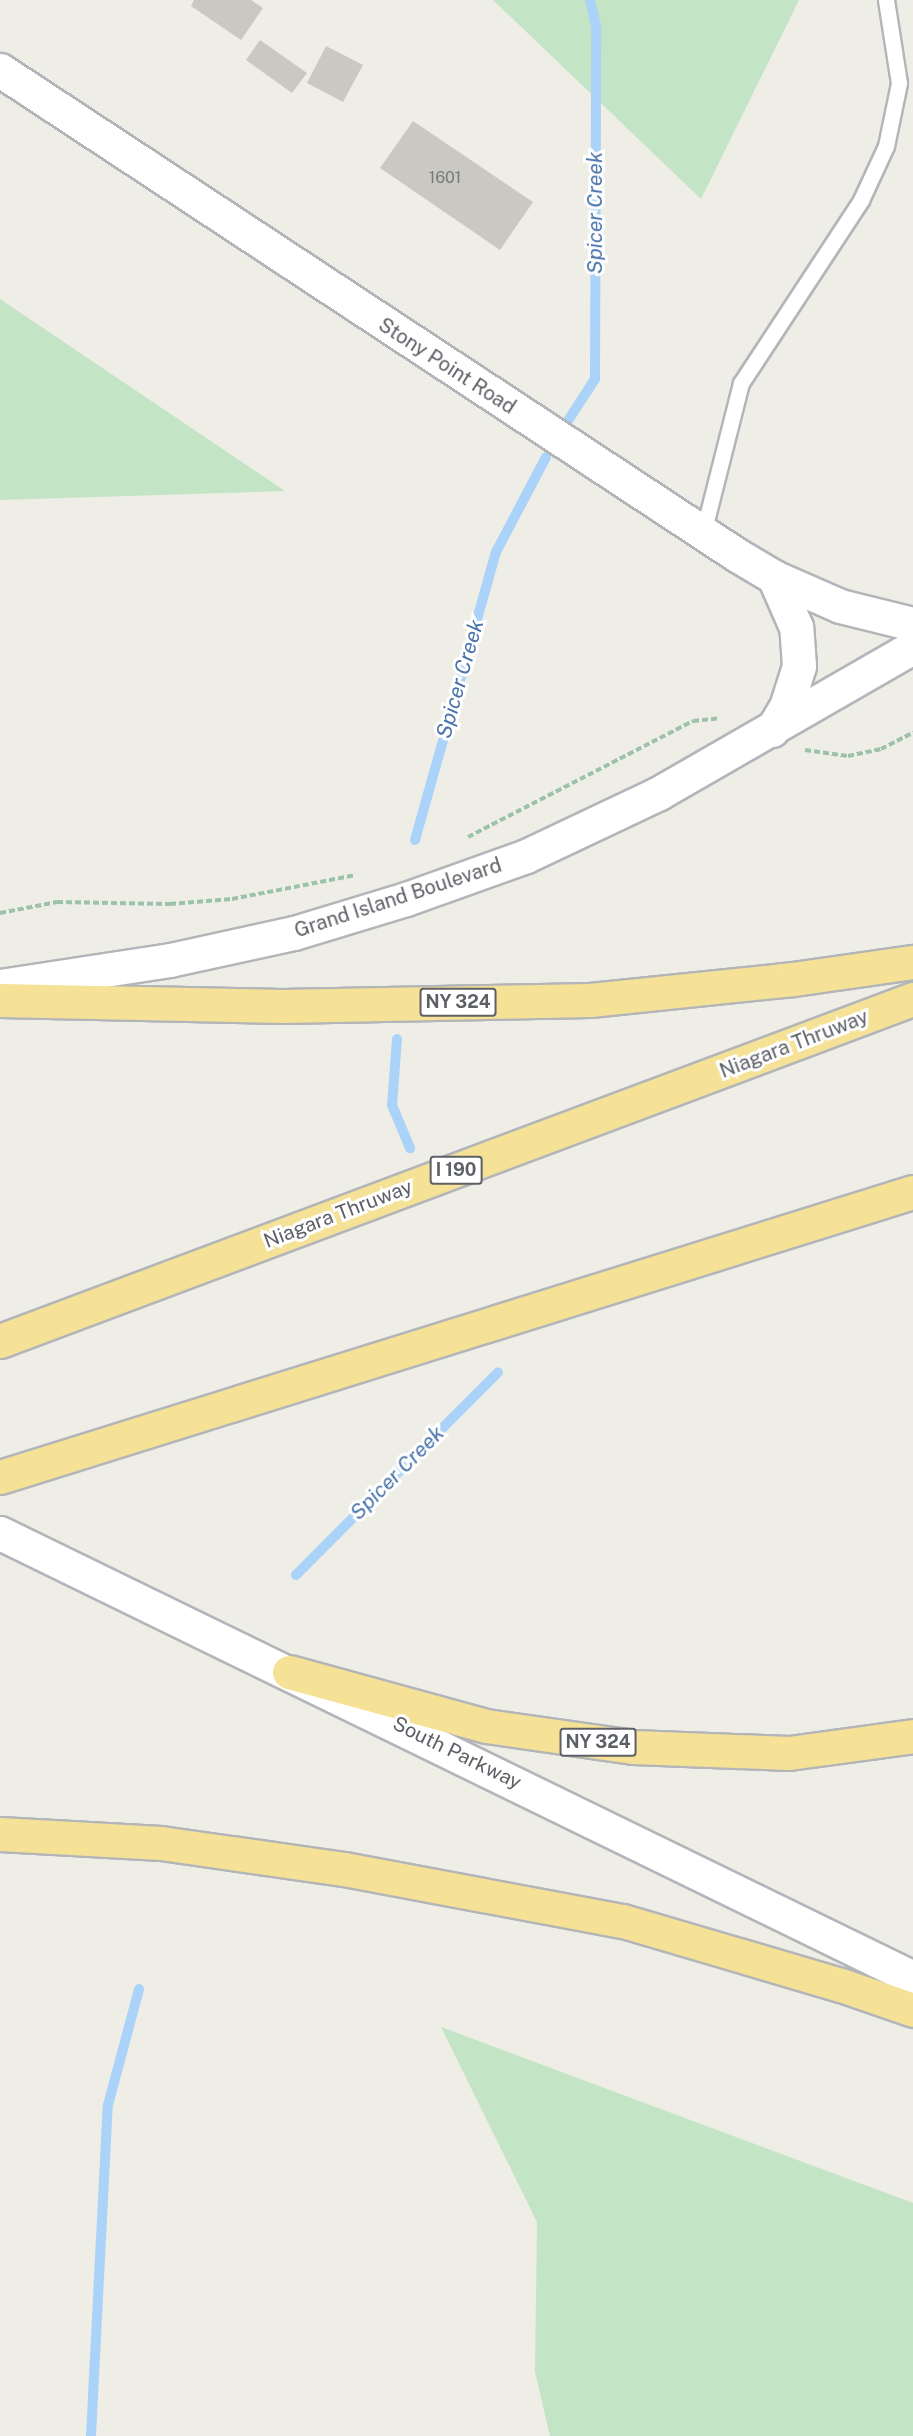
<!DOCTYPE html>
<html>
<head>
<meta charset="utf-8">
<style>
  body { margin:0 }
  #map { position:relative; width:913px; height:2436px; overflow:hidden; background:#eeede6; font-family:"Public Sans",sans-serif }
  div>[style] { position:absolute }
  .green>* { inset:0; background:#c4e4c6 }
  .stream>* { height:10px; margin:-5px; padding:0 5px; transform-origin:5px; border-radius:5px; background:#abd3f9 }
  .building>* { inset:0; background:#cac8c2 }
  .path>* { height:4px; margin-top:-2px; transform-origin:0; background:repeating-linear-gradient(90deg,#9cc2a9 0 6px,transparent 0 9px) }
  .roads { filter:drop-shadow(2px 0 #b3b5b9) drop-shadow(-2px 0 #b3b5b9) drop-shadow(0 2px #b3b5b9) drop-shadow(0 -2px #b3b5b9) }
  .service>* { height:15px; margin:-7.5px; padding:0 7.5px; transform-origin:7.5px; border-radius:7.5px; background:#fff }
  .tertiary>* { height:33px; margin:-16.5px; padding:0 16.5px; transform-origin:16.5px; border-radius:16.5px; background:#fff }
  .secondary>* { height:33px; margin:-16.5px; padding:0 16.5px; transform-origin:16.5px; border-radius:16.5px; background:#fff }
  .motorway>* { height:33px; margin:-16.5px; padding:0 16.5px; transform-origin:16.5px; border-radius:16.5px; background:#f5e296 }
  span { translate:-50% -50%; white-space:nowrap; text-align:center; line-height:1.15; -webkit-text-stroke:6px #fff; paint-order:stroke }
  .number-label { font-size:16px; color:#787a7c }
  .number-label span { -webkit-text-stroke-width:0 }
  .shield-label span { padding:2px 4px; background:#fff; border:2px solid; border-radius:4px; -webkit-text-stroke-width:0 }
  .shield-label { font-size:18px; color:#5d6065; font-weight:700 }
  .street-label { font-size:20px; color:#5d6065 }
  .water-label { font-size:21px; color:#4973aa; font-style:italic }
</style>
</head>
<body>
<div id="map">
  <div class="green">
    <div style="clip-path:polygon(493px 0,799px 0,701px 199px)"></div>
    <div style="clip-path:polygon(0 299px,285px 491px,0 500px)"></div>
    <div style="clip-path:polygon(441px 2027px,913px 2203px,913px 2436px,550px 2436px,535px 2372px,537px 2222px)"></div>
  </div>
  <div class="stream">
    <div style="left:569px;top:419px;width:48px;rotate:-57deg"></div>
    <div style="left:595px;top:379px;width:353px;rotate:-89.8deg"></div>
    <div style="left:596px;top:26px;width:27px;rotate:-103deg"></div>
    <div style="left:415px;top:840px;width:299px;rotate:-74.3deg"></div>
    <div style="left:496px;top:552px;width:107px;rotate:-62.2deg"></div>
    <div style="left:397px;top:1039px;width:66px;rotate:94.3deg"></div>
    <div style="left:392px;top:1105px;width:47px;rotate:67.3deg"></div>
    <div style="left:296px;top:1575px;width:286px;rotate:-45.1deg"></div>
    <div style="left:91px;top:2436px;width:331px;rotate:-87.1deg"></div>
    <div style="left:108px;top:2105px;width:120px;rotate:-75deg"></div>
  </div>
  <div class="building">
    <div style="clip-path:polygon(194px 0,251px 0,263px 8px,241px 40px,191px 6px)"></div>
    <div style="clip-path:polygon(260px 40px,307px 73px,292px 93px,246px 60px)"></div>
    <div style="clip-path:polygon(326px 46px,363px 65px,343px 102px,307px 83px)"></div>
    <div style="clip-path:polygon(413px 121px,533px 202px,500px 250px,380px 168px)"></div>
  </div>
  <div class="path">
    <div style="left:805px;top:750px;width:43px;rotate:7.9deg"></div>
    <div style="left:848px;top:756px;width:34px;rotate:-12deg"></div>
    <div style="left:881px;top:749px;width:36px;rotate:-27deg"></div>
    <div style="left:468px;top:837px;width:253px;rotate:-27.3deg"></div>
    <div style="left:693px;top:721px;width:27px;rotate:-6deg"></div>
    <div style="left:0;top:913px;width:58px;rotate:-10.9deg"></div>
    <div style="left:57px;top:902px;width:113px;rotate:1deg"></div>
    <div style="left:170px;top:904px;width:62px;rotate:-4.6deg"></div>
    <div style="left:232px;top:899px;width:126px;rotate:-11deg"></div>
  </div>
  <div class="roads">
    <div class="service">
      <div style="left:703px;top:533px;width:155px;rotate:-75.8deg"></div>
      <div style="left:741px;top:383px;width:219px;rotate:-56.7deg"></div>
      <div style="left:861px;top:200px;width:60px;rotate:-65.2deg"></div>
      <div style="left:886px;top:146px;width:64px;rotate:-78.3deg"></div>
      <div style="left:899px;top:83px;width:84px;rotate:-98.9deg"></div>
    </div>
    <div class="tertiary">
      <div style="left:0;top:70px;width:882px;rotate:33.35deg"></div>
      <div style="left:737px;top:555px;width:43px;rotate:30.7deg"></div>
      <div style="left:774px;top:577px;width:72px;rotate:23.7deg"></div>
      <div style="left:840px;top:606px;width:75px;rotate:13.9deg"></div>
    </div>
    <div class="secondary">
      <div style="left:772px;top:730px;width:27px;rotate:-59deg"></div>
      <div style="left:786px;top:707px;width:43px;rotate:-72.4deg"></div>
      <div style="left:799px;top:666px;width:39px;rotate:-94deg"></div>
      <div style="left:796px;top:627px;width:55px;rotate:-113.7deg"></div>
      <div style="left:0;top:986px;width:172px;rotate:-8.7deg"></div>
      <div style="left:170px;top:960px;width:127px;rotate:-12.3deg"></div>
      <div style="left:294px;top:933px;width:117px;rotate:-16.9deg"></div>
      <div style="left:406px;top:899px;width:127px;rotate:-19.7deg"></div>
      <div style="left:526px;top:856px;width:147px;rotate:-25.3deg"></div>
      <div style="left:659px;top:793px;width:293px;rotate:-29.9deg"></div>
      <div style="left:0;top:1533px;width:1016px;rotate:25.98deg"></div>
    </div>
    <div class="motorway">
      <div style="left:0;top:1000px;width:282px;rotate:1.2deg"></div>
      <div style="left:282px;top:1006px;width:308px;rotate:-1.1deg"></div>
      <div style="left:590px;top:1000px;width:204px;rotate:-5.9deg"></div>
      <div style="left:793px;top:979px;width:121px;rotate:-8.1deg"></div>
      <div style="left:0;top:1341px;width:975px;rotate:-20.54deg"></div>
      <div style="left:0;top:1477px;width:956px;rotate:-17.34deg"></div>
      <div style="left:289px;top:1672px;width:204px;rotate:15.3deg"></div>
      <div style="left:486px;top:1726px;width:148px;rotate:8.1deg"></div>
      <div style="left:633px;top:1747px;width:156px;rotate:2.2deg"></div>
      <div style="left:789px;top:1753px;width:125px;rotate:-7.8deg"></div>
      <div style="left:0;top:1834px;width:161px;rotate:3.2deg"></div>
      <div style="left:161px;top:1843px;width:185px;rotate:8.1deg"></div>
      <div style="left:344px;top:1869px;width:284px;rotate:10.6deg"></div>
      <div style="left:623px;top:1921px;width:227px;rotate:16.4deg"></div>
      <div style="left:841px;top:1985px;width:76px;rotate:19.1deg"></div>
    </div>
  </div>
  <div class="number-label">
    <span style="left:445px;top:178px">1601</span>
  </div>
  <div class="shield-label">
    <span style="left:458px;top:1002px">NY 324</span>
    <span style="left:456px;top:1170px">I 190</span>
    <span style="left:598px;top:1742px">NY 324</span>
  </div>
  <div class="street-label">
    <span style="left:447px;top:366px;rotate:33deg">Stony Point Road</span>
    <span style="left:398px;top:898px;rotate:-18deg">Grand Island Boulevard</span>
    <span style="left:794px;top:1044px;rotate:-21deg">Niagara Thruway</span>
    <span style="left:338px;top:1214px;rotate:-21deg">Niagara Thruway</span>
    <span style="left:457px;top:1753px;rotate:26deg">South Parkway</span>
  </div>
  <div class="water-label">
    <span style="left:595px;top:213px;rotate:-90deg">Spicer Creek</span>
    <span style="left:460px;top:679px;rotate:-74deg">Spicer Creek</span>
    <span style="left:397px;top:1473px;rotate:-45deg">Spicer Creek</span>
  </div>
</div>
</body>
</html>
